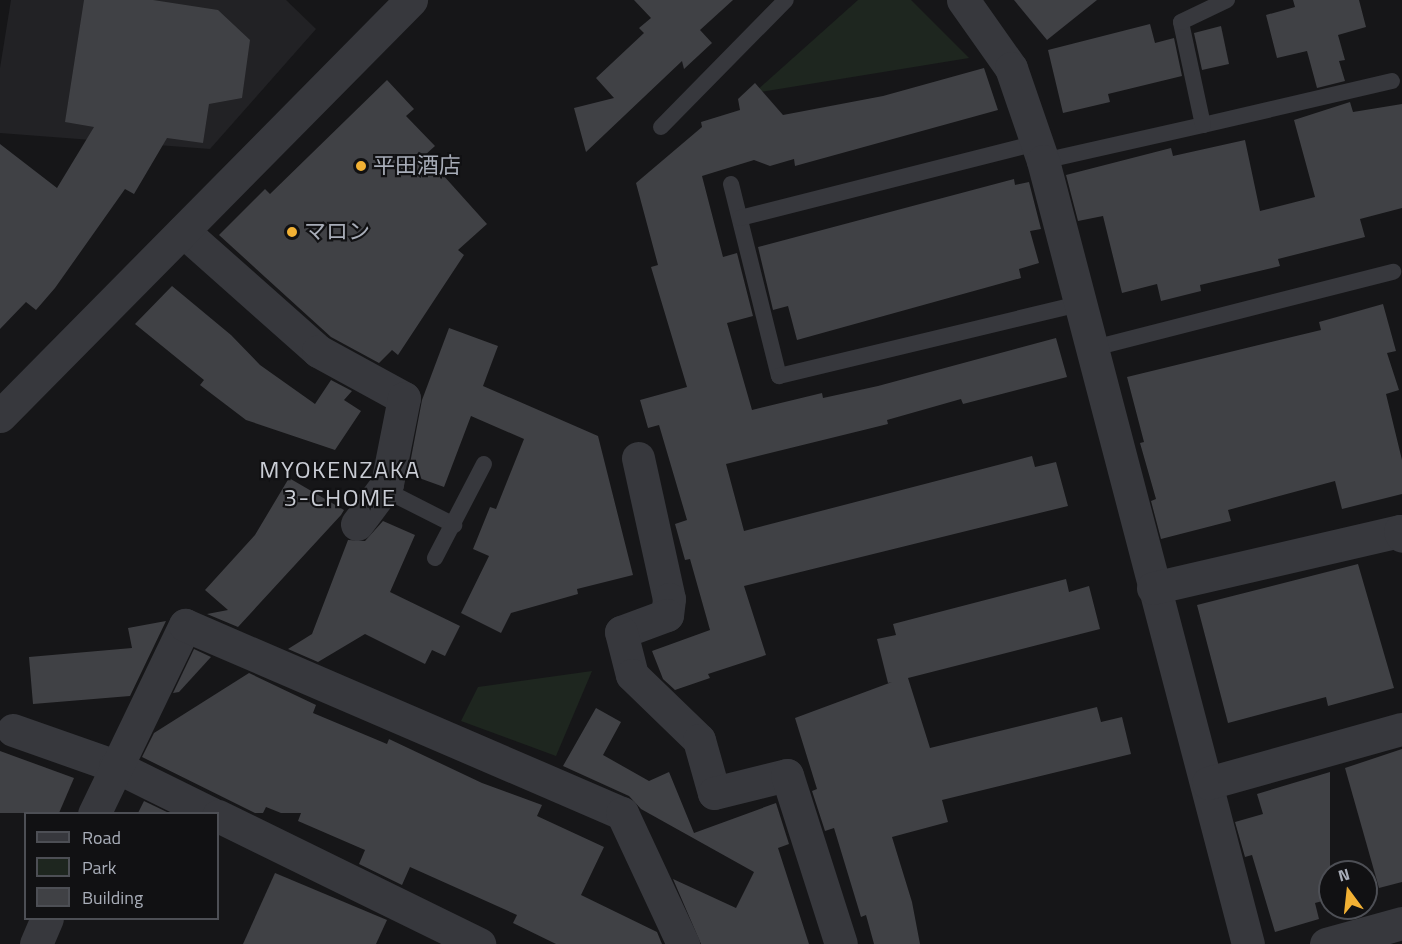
<!DOCTYPE html>
<html>
<head>
<meta charset="utf-8">
<style>
  body { margin:0 }
  #map { position:relative; width:1402px; height:944px; overflow:hidden; background:#161618; font-family:"Titillium Web","Noto Sans JP",sans-serif }
  div>[style] { position:absolute }
  .built>* { inset:0; background:#222225 }
  .green>* { inset:0; background:#1e261f }
  .building>* { inset:0; background:#404145 }
  .service>* { height:16px; margin:-8px; padding:0 8px; transform-origin:8px; border-radius:8px; background:#37383d }
  .minor>* { height:33px; margin:-16.5px; padding:0 16.5px; transform-origin:16.5px; border-radius:16.5px; background:#37383d }
  .tertiary>* { height:33px; margin:-16.5px; padding:0 16.5px; transform-origin:16.5px; border-radius:16.5px; background:#37383d }
  .dots>* { width:16px; height:16px; translate:-50% -50%; box-sizing:border-box; border:3px solid #111113; border-radius:50% }
  span { translate:-50% -50%; white-space:nowrap; text-align:center; line-height:1.15; -webkit-text-stroke:4.5px #111113; paint-order:stroke }
  .poi-label { font-size:22px; color:#a8adb8 }
  .left { translate:0 -50%; text-align:left }
  .neighbourhood-label { font-size:24px; color:#c9ccd4; letter-spacing:1.5px }
  .legend { position:absolute; left:24px; top:812px; width:195px; height:108px; box-sizing:border-box; background:#111113; border:2px solid #4d4f55; margin:0; padding:8px 10px; list-style:none; font-size:18px; color:#a8adb8 }
  .legend li { display:flex; align-items:center; gap:12px; height:30px }
  .legend b { width:30px; border:2px solid #4d4f55 }
  .north { position:absolute; left:1318px; top:860px; width:60px; height:60px; box-sizing:border-box; background:#111113; border:2px solid #4d4f55; border-radius:50%; rotate:345deg; font-size:16px; font-weight:700; line-height:24px; text-align:center; color:#a8adb8 }
  .north::after { content:''; display:block; margin:auto; width:21px; height:27px; background:#f2b134; clip-path:polygon(50% 0,100% 100%,50% 72%,0 100%) }
</style>
</head>
<body>
<div id="map">
  <div class="built">
    <div style="clip-path:polygon(11px 0,286px 0,316px 29px,210px 149px,0 133px,0 68px)"></div>
  </div>
  <div class="green">
    <div style="clip-path:polygon(858px 0,911px 0,969px 58px,754px 93px)"></div>
    <div style="clip-path:polygon(592px 671px,556px 756px,461px 721px,478px 687px)"></div>
  </div>
  <div class="building">
    <div style="clip-path:polygon(84px 0,153px 0,218px 10px,250px 40px,242px 98px,209px 104px,203px 143px,167px 138px,134px 194px,125px 189px,55px 288px,36px 310px,26px 302px,0 329px,0 144px,57px 188px,94px 127px,65px 122px)"></div>
    <div style="clip-path:polygon(634px 0,733px 0,700px 30px,712px 43px,684px 69px,682px 61px,586px 152px,574px 108px,614px 98px,596px 78px,644px 33px,639px 28px,651px 18px)"></div>
    <div style="clip-path:polygon(1014px 0,1097px 0,1047px 40px)"></div>
    <div style="clip-path:polygon(1293px 0,1359px 0,1366px 27px,1338px 35px,1345px 60px,1339px 61px,1345px 81px,1317px 88px,1307px 51px,1277px 58px,1266px 15px,1295px 7px)"></div>
    <div style="clip-path:polygon(1150px 24px,1155px 43px,1174px 38px,1182px 76px,1108px 94px,1110px 102px,1063px 113px,1048px 50px)"></div>
    <div style="clip-path:polygon(1221px 26px,1229px 64px,1202px 70px,1194px 33px)"></div>
    <div style="clip-path:polygon(984px 68px,998px 110px,795px 166px,794px 159px,770px 166px,754px 160px,702px 176px,723px 257px,737px 253px,753px 316px,727px 323px,752px 410px,822px 393px,823px 398px,878px 386px,1056px 338px,1067px 377px,963px 404px,961px 399px,887px 420px,888px 424px,726px 464px,744px 531px,1032px 456px,1035px 467px,1056px 462px,1068px 506px,744px 586px,766px 655px,708px 674px,710px 678px,675px 690px,663px 679px,652px 651px,710px 630px,690px 559px,685px 560px,675px 524px,687px 520px,659px 425px,648px 428px,640px 400px,687px 387px,651px 267px,658px 265px,636px 183px,702px 127px,701px 122px,740px 110px,738px 99px,755px 83px,783px 115px,883px 96px)"></div>
    <div style="clip-path:polygon(387px 80px,414px 109px,406px 116px,435px 146px,425px 155px,487px 224px,458px 250px,464px 255px,398px 355px,392px 350px,379px 363px,331px 337px,219px 235px,265px 189px,270px 194px)"></div>
    <div style="clip-path:polygon(1350px 102px,1353px 112px,1402px 104px,1402px 208px,1360px 219px,1365px 237px,1278px 259px,1280px 266px,1200px 285px,1201px 291px,1161px 301px,1157px 284px,1122px 293px,1103px 216px,1078px 221px,1066px 175px,1171px 148px,1173px 156px,1245px 140px,1260px 211px,1315px 197px,1294px 120px)"></div>
    <div style="clip-path:polygon(1014px 179px,1015px 185px,1029px 182px,1041px 229px,1030px 231px,1039px 263px,1019px 269px,1021px 278px,797px 340px,788px 306px,773px 310px,758px 247px)"></div>
    <div style="clip-path:polygon(172px 286px,231px 335px,260px 365px,315px 404px,331px 380px,352px 391px,344px 400px,361px 411px,335px 450px,246px 420px,200px 385px,204px 380px,135px 324px)"></div>
    <div style="clip-path:polygon(1383px 304px,1396px 351px,1387px 353px,1399px 390px,1386px 394px,1402px 460px,1402px 494px,1342px 509px,1335px 481px,1228px 510px,1231px 521px,1161px 539px,1151px 501px,1156px 499px,1140px 443px,1144px 442px,1127px 377px,1321px 330px,1319px 322px)"></div>
    <div style="clip-path:polygon(449px 328px,498px 346px,483px 386px,598px 436px,633px 575px,577px 589px,578px 594px,511px 613px,501px 633px,461px 613px,489px 556px,473px 549px,490px 507px,496px 509px,524px 439px,471px 416px,444px 487px,408px 474px,422px 400px)"></div>
    <div style="clip-path:polygon(289px 478px,344px 510px,341px 515px,238px 627px,207px 614px,228px 610px,205px 590px,255px 535px)"></div>
    <div style="clip-path:polygon(383px 521px,415px 535px,390px 592px,460px 626px,445px 656px,432px 650px,425px 664px,365px 634px,318px 662px,288px 649px,312px 634px,348px 540px,365px 541px)"></div>
    <div style="clip-path:polygon(1358px 564px,1394px 688px,1328px 706px,1326px 697px,1228px 723px,1197px 605px)"></div>
    <div style="clip-path:polygon(1066px 579px,1069px 592px,1089px 586px,1100px 629px,908px 678px,930px 748px,1097px 707px,1101px 722px,1122px 717px,1131px 754px,942px 800px,948px 822px,892px 837px,912px 902px,920px 944px,874px 944px,866px 915px,861px 917px,834px 828px,825px 831px,812px 791px,817px 789px,795px 718px,892px 682px,888px 683px,877px 639px,896px 635px,893px 624px)"></div>
    <div style="clip-path:polygon(166px 621px,130px 696px,33px 704px,29px 657px,132px 648px,128px 628px)"></div>
    <div style="clip-path:polygon(194px 649px,211px 657px,179px 692px,173px 693px)"></div>
    <div style="clip-path:polygon(249px 673px,316px 705px,313px 713px,387px 744px,389px 739px,482px 783px,542px 805px,537px 816px,604px 847px,581px 895px,657px 932px,662px 944px,556px 944px,513px 923px,517px 915px,410px 867px,402px 885px,359px 864px,365px 850px,298px 821px,301px 813px,281px 813px,266px 807px,263px 813px,255px 813px,142px 757px,154px 733px)"></div>
    <div style="clip-path:polygon(596px 708px,621px 722px,603px 755px,649px 781px,669px 772px,694px 833px,776px 803px,789px 844px,778px 848px,809px 944px,701px 944px,673px 879px,736px 908px,754px 872px,641px 809px,629px 796px,563px 766px)"></div>
    <div style="clip-path:polygon(1402px 749px,1402px 882px,1379px 888px,1345px 768px)"></div>
    <div style="clip-path:polygon(0 751px,74px 778px,59px 813px,0 813px)"></div>
    <div style="clip-path:polygon(1330px 772px,1330px 899px,1315px 903px,1319px 919px,1275px 932px,1252px 855px,1245px 857px,1235px 822px,1263px 814px,1257px 794px)"></div>
    <div style="clip-path:polygon(144px 801px,169px 813px,138px 813px)"></div>
    <div style="clip-path:polygon(275px 873px,387px 920px,376px 944px,243px 944px)"></div>
  </div>
  <div class="service">
    <div style="left:1203px;top:125px;width:194px;rotate:-13.1deg"></div>
    <div style="left:661px;top:127px;width:178px;rotate:-45.5deg"></div>
    <div style="left:1043px;top:161px;width:164px;rotate:-12.7deg"></div>
    <div style="left:1203px;top:125px;width:105px;rotate:-102.1deg"></div>
    <div style="left:1181px;top:22px;width:51px;rotate:-25.6deg"></div>
    <div style="left:731px;top:184px;width:198px;rotate:76deg"></div>
    <div style="left:779px;top:376px;width:309px;rotate:-13.5deg"></div>
    <div style="left:740px;top:218px;width:306px;rotate:-14.2deg"></div>
    <div style="left:1090px;top:349px;width:313px;rotate:-14.3deg"></div>
    <div style="left:383px;top:489px;width:80px;rotate:26.9deg"></div>
    <div style="left:435px;top:558px;width:106px;rotate:-62.5deg"></div>
  </div>
  <div class="minor">
    <div style="left:963px;top:0;width:83px;rotate:54.8deg"></div>
    <div style="left:1011px;top:68px;width:98px;rotate:71deg"></div>
    <div style="left:1043px;top:161px;width:809px;rotate:75.33deg"></div>
    <div style="left:183px;top:231px;width:181px;rotate:41.6deg"></div>
    <div style="left:318px;top:351px;width:98px;rotate:28.7deg"></div>
    <div style="left:404px;top:398px;width:88px;rotate:101.2deg"></div>
    <div style="left:387px;top:484px;width:50px;rotate:126.9deg"></div>
    <div style="left:638px;top:458px;width:144px;rotate:77.6deg"></div>
    <div style="left:669px;top:599px;width:16px;rotate:97deg"></div>
    <div style="left:667px;top:615px;width:49px;rotate:159.7deg"></div>
    <div style="left:621px;top:632px;width:44px;rotate:75.7deg"></div>
    <div style="left:632px;top:675px;width:93px;rotate:44.1deg"></div>
    <div style="left:699px;top:740px;width:55px;rotate:74.2deg"></div>
    <div style="left:714px;top:793px;width:75px;rotate:-13.9deg"></div>
    <div style="left:787px;top:775px;width:177px;rotate:72.3deg"></div>
    <div style="left:1153px;top:588px;width:253px;rotate:-13deg"></div>
    <div style="left:1400px;top:531px;width:5px;rotate:68deg"></div>
    <div style="left:13px;top:730px;width:108px;rotate:19.4deg"></div>
    <div style="left:115px;top:766px;width:108px;rotate:26.3deg"></div>
    <div style="left:1208px;top:783px;width:201px;rotate:-15.6deg"></div>
    <div style="left:94px;top:814px;width:210px;rotate:-64.3deg"></div>
    <div style="left:185px;top:625px;width:476px;rotate:23.3deg"></div>
    <div style="left:622px;top:813px;width:145px;rotate:65deg"></div>
    <div style="left:218px;top:816px;width:291px;rotate:26.1deg"></div>
    <div style="left:36px;top:944px;width:28px;rotate:-67deg"></div>
    <div style="left:1326px;top:944px;width:79px;rotate:-15.4deg"></div>
  </div>
  <div class="tertiary">
    <div style="left:0;top:416px;width:585px;rotate:-45.35deg"></div>
  </div>
  <div class="dots">
    <div style="left:361px;top:166px;background:#f2b134"></div>
    <div style="left:292px;top:232px;background:#f2b134"></div>
  </div>
  <div class="poi-label">
    <span class="left" style="left:373px;top:166px">平田酒店</span>
    <span class="left" style="left:304px;top:232px">マロン</span>
  </div>
  <div class="neighbourhood-label">
    <span style="left:340px;top:484px">MYOKENZAKA<br>3-CHOME</span>
  </div>
  <ul class="legend">
  <li><b style="height:8px;background:#37383d"></b>Road</li>
  <li><b style="height:16px;background:#1e261f"></b>Park</li>
  <li><b style="height:16px;background:#404145"></b>Building</li>
  </ul>
  <div class="north">N</div>
</div>
</body>
</html>
